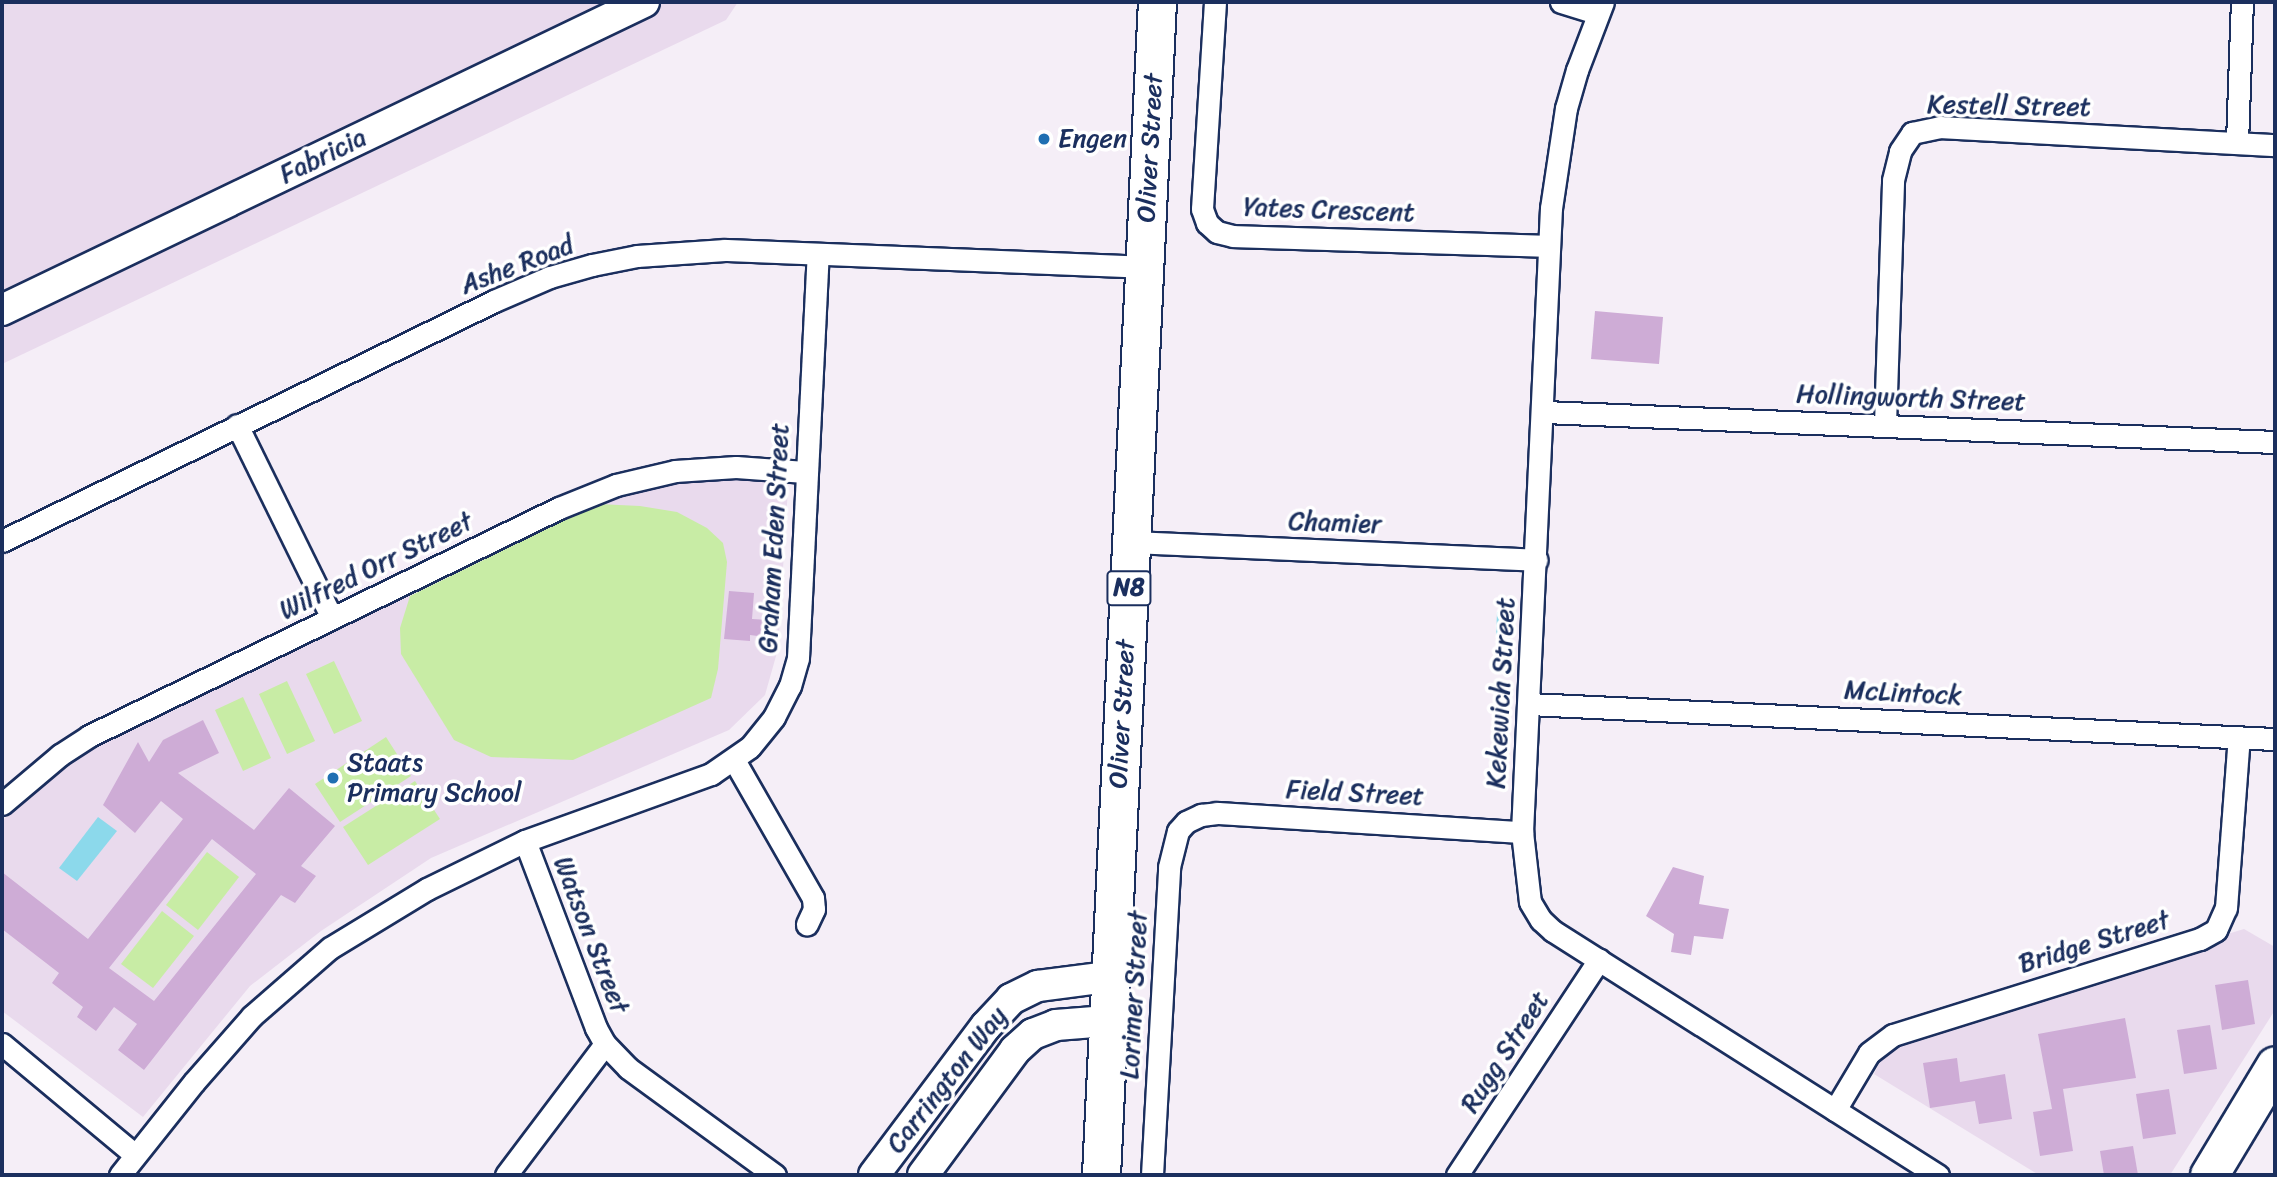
<!DOCTYPE html>
<html>
<head>
<meta charset="utf-8">
<style>
  body { margin:0 }
  #map { position:relative; width:2277px; height:1177px; overflow:hidden; background:#f5eef7; font-family:Sriracha,sans-serif }
  div>[style] { position:absolute }
  .built>* { inset:0; background:#e9daed }
  .green>* { inset:0; background:#c8eca5 }
  .water>* { inset:0; background:#8cd9eb }
  .building>* { inset:0; background:#ceacd6 }
  .roads { filter:drop-shadow(2px 0 #1b2f5e) drop-shadow(-2px 0 #1b2f5e) drop-shadow(0 2px #1b2f5e) drop-shadow(0 -2px #1b2f5e) }
  .street>* { height:21px; margin:-10.5px; padding:0 10.5px; transform-origin:10.5px; border-radius:10.5px; background:#fff }
  .secondary>* { height:30px; margin:-15px; padding:0 15px; transform-origin:15px; border-radius:15px; background:#fff }
  .highway>* { height:37px; margin:-18.5px; padding:0 18.5px; transform-origin:18.5px; border-radius:18.5px; background:#fff }
  .dots>* { width:19px; height:19px; translate:-50% -50%; box-sizing:border-box; border:4px solid #fff; border-radius:50% }
  span { translate:-50% -50%; white-space:nowrap; text-align:center; line-height:1.15; -webkit-text-stroke:7px #fff; paint-order:stroke }
  .shield-label span { padding:2px 5px; background:#fff; border:2px solid; border-radius:5px; -webkit-text-stroke-width:0 }
  .shield-label { font-size:24px; color:#1b2f5e; font-weight:700 }
  .street-label { font-size:26px; color:#1b2f5e }
  .poi-label { font-size:26px; color:#1b2f5e }
  .left { translate:0 -50%; text-align:left }
  .frame { position:absolute; inset:0; border:4px solid #1b2f5e; pointer-events:none }
</style>
</head>
<body>
<div id="map">
  <div class="built">
    <div style="clip-path:polygon(2px 2px,738px 2px,726px 20px,2px 364px)"></div>
    <div style="clip-path:polygon(789px 472px,778px 649px,765px 695px,729px 730px,431px 858px,321px 931px,250px 986px,143px 1117px,2px 1011px,2px 821px,94px 734px,609px 493px,662px 478px)"></div>
    <div style="clip-path:polygon(2244px 929px,2275px 947px,2275px 1010px,2170px 1175px,2039px 1175px,1874px 1074px,1892px 1036px)"></div>
  </div>
  <div class="green">
    <div style="clip-path:polygon(598px 504px,640px 506px,677px 512px,707px 528px,723px 543px,727px 562px,718px 669px,711px 698px,573px 760px,491px 757px,454px 740px,401px 654px,400px 628px,410px 596px)"></div>
    <div style="clip-path:polygon(334px 661px,362px 721px,334px 734px,306px 674px)"></div>
    <div style="clip-path:polygon(287px 681px,315px 741px,287px 754px,259px 694px)"></div>
    <div style="clip-path:polygon(243px 697px,271px 758px,243px 771px,215px 710px)"></div>
    <div style="clip-path:polygon(386px 737px,411px 776px,340px 822px,315px 784px)"></div>
    <div style="clip-path:polygon(415px 781px,440px 819px,368px 865px,343px 827px)"></div>
    <div style="clip-path:polygon(207px 852px,239px 877px,198px 930px,166px 905px)"></div>
    <div style="clip-path:polygon(162px 911px,194px 936px,153px 988px,121px 964px)"></div>
  </div>
  <div class="water">
    <div style="clip-path:polygon(1497px 612px,1511px 613px,1510px 639px,1496px 639px)"></div>
    <div style="clip-path:polygon(98px 817px,117px 831px,77px 881px,59px 868px)"></div>
  </div>
  <div class="building">
    <div style="clip-path:polygon(1595px 311px,1663px 317px,1659px 364px,1591px 359px)"></div>
    <div style="clip-path:polygon(729px 591px,754px 593px,752px 619px,768px 620px,766px 637px,750px 635px,750px 641px,724px 639px)"></div>
    <div style="clip-path:polygon(evenodd,203px 720px,219px 753px,178px 773px,254px 830px,289px 788px,335px 826px,301px 866px,316px 876px,295px 903px,281px 895px,144px 1070px,118px 1050px,137px 1024px,114px 1007px,96px 1031px,77px 1017px,83px 1007px,52px 983px,59px 973px,2px 929px,2px 872px,88px 939px,183px 819px,161px 801px,135px 833px,103px 805px,138px 742px,149px 762px,163px 740px,203px 720px,212px 839px,256px 874px,154px 1001px,109px 968px,212px 839px)"></div>
    <div style="clip-path:polygon(1673px 867px,1704px 876px,1699px 904px,1729px 909px,1723px 939px,1694px 936px,1691px 955px,1671px 952px,1674px 934px,1646px 916px)"></div>
    <div style="clip-path:polygon(2248px 980px,2255px 1024px,2222px 1030px,2215px 985px)"></div>
    <div style="clip-path:polygon(2125px 1018px,2136px 1078px,2063px 1089px,2073px 1151px,2040px 1156px,2033px 1112px,2052px 1109px,2038px 1034px)"></div>
    <div style="clip-path:polygon(2210px 1025px,2217px 1069px,2184px 1074px,2177px 1030px)"></div>
    <div style="clip-path:polygon(1957px 1058px,1960px 1082px,2005px 1074px,2012px 1119px,1979px 1124px,1975px 1101px,1930px 1108px,1923px 1063px)"></div>
    <div style="clip-path:polygon(2169px 1089px,2176px 1134px,2143px 1139px,2136px 1094px)"></div>
    <div style="clip-path:polygon(2133px 1146px,2138px 1175px,2104px 1175px,2100px 1151px)"></div>
  </div>
  <div class="roads">
    <div class="street">
      <div style="left:1215px;top:2px;width:207px;rotate:93.6deg"></div>
      <div style="left:1202px;top:209px;width:15px;rotate:70deg"></div>
      <div style="left:1207px;top:223px;width:13px;rotate:42deg"></div>
      <div style="left:1217px;top:232px;width:16px;rotate:14deg"></div>
      <div style="left:1233px;top:236px;width:316px;rotate:1.8deg"></div>
      <div style="left:1561px;top:2px;width:38px;rotate:17deg"></div>
      <div style="left:1603px;top:2px;width:73px;rotate:110.9deg"></div>
      <div style="left:1577px;top:70px;width:40px;rotate:106deg"></div>
      <div style="left:1566px;top:108px;width:101px;rotate:98.5deg"></div>
      <div style="left:1551px;top:208px;width:625px;rotate:92.66deg"></div>
      <div style="left:1522px;top:832px;width:70px;rotate:83.5deg"></div>
      <div style="left:1530px;top:902px;width:21px;rotate:59deg"></div>
      <div style="left:1541px;top:920px;width:16px;rotate:43deg"></div>
      <div style="left:1553px;top:931px;width:456px;rotate:32.4deg"></div>
      <div style="left:2237px;top:143px;width:141px;rotate:-88deg"></div>
      <div style="left:1544px;top:412px;width:732px;rotate:2.35deg"></div>
      <div style="left:1885px;top:424px;width:244px;rotate:-88.1deg"></div>
      <div style="left:1893px;top:180px;width:30px;rotate:-76deg"></div>
      <div style="left:1900px;top:151px;width:22px;rotate:-56deg"></div>
      <div style="left:1912px;top:133px;width:29px;rotate:-12deg"></div>
      <div style="left:1940px;top:127px;width:335px;rotate:3.1deg"></div>
      <div style="left:237px;top:425px;width:215px;rotate:63.8deg"></div>
      <div style="left:2px;top:541px;width:547px;rotate:-26deg"></div>
      <div style="left:494px;top:301px;width:61px;rotate:-23.2deg"></div>
      <div style="left:550px;top:277px;width:44px;rotate:-15.9deg"></div>
      <div style="left:592px;top:265px;width:46px;rotate:-11.3deg"></div>
      <div style="left:637px;top:256px;width:88px;rotate:-3.9deg"></div>
      <div style="left:725px;top:250px;width:420px;rotate:2.3deg"></div>
      <div style="left:1131px;top:542px;width:406px;rotate:2.5deg"></div>
      <div style="left:1529px;top:704px;width:747px;rotate:2.69deg"></div>
      <div style="left:734px;top:760px;width:159px;rotate:60.2deg"></div>
      <div style="left:813px;top:898px;width:11px;rotate:85deg"></div>
      <div style="left:814px;top:909px;width:17px;rotate:115deg"></div>
      <div style="left:2px;top:804px;width:76px;rotate:-40.2deg"></div>
      <div style="left:60px;top:755px;width:35px;rotate:-33deg"></div>
      <div style="left:89px;top:736px;width:522px;rotate:-25.88deg"></div>
      <div style="left:559px;top:508px;width:61px;rotate:-22deg"></div>
      <div style="left:616px;top:485px;width:61px;rotate:-13.3deg"></div>
      <div style="left:675px;top:471px;width:61px;rotate:-3.8deg"></div>
      <div style="left:736px;top:467px;width:69px;rotate:4.1deg"></div>
      <div style="left:525px;top:841px;width:200px;rotate:69.2deg"></div>
      <div style="left:596px;top:1028px;width:18px;rotate:61deg"></div>
      <div style="left:605px;top:1044px;width:33px;rotate:46deg"></div>
      <div style="left:628px;top:1068px;width:182px;rotate:36.1deg"></div>
      <div style="left:2px;top:1044px;width:173px;rotate:39.8deg"></div>
      <div style="left:1835px;top:1110px;width:66px;rotate:-59.2deg"></div>
      <div style="left:1869px;top:1053px;width:30px;rotate:-37deg"></div>
      <div style="left:1893px;top:1035px;width:322px;rotate:-17.4deg"></div>
      <div style="left:2200px;top:939px;width:18px;rotate:-29deg"></div>
      <div style="left:2216px;top:930px;width:24px;rotate:-66deg"></div>
      <div style="left:2226px;top:908px;width:171px;rotate:-85.7deg"></div>
      <div style="left:120px;top:1175px;width:119px;rotate:-51.5deg"></div>
      <div style="left:194px;top:1082px;width:88px;rotate:-48.7deg"></div>
      <div style="left:252px;top:1016px;width:103px;rotate:-41.1deg"></div>
      <div style="left:330px;top:948px;width:114px;rotate:-31.3deg"></div>
      <div style="left:427px;top:889px;width:109px;rotate:-26.1deg"></div>
      <div style="left:525px;top:841px;width:198px;rotate:-19.8deg"></div>
      <div style="left:711px;top:774px;width:47px;rotate:-34.7deg"></div>
      <div style="left:750px;top:747px;width:38px;rotate:-51deg"></div>
      <div style="left:774px;top:717px;width:35px;rotate:-63deg"></div>
      <div style="left:790px;top:686px;width:29px;rotate:-74deg"></div>
      <div style="left:798px;top:658px;width:403px;rotate:-87.2deg"></div>
      <div style="left:506px;top:1175px;width:164px;rotate:-52.9deg"></div>
      <div style="left:1152px;top:1175px;width:308px;rotate:-86.8deg"></div>
      <div style="left:1169px;top:867px;width:37px;rotate:-76deg"></div>
      <div style="left:1178px;top:831px;width:12px;rotate:-48deg"></div>
      <div style="left:1186px;top:822px;width:17px;rotate:-25deg"></div>
      <div style="left:1201px;top:815px;width:16px;rotate:-7deg"></div>
      <div style="left:1217px;top:813px;width:306px;rotate:3.6deg"></div>
      <div style="left:1457px;top:1175px;width:258px;rotate:-56.6deg"></div>
    </div>
    <div class="secondary">
      <div style="left:2px;top:310px;width:712px;rotate:-25.63deg"></div>
      <div style="left:874px;top:1175px;width:186px;rotate:-53.1deg"></div>
      <div style="left:986px;top:1026px;width:37px;rotate:-47deg"></div>
      <div style="left:1011px;top:999px;width:30px;rotate:-26deg"></div>
      <div style="left:1038px;top:986px;width:71px;rotate:-7.3deg"></div>
      <div style="left:923px;top:1175px;width:155px;rotate:-53.6deg"></div>
      <div style="left:1015px;top:1050px;width:24px;rotate:-42deg"></div>
      <div style="left:1033px;top:1034px;width:25px;rotate:-21deg"></div>
      <div style="left:1056px;top:1025px;width:51px;rotate:-4.5deg"></div>
    </div>
    <div class="highway">
      <div style="left:1101px;top:1175px;width:1174px;rotate:-87.27deg"></div>
      <div style="left:2209px;top:1175px;width:128px;rotate:-59deg"></div>
    </div>
  </div>
  <div class="dots">
    <div style="left:1044px;top:139px;background:#1f6fb2"></div>
    <div style="left:333px;top:778px;background:#1f6fb2"></div>
  </div>
  <div class="shield-label">
    <span style="left:1129px;top:588px">N8</span>
  </div>
  <div class="street-label">
    <span style="left:2009px;top:106px;rotate:1deg">Kestell Street</span>
    <span style="left:1150px;top:148px;rotate:-87deg">Oliver Street</span>
    <span style="left:323px;top:156px;rotate:-26deg">Fabricia</span>
    <span style="left:1329px;top:210px;rotate:2deg">Yates Crescent</span>
    <span style="left:517px;top:265px;rotate:-21deg">Ashe Road</span>
    <span style="left:1911px;top:398px;rotate:2deg">Hollingworth Street</span>
    <span style="left:1335px;top:523px;rotate:2deg">Chamier</span>
    <span style="left:774px;top:538px;rotate:-87deg">Graham Eden Street</span>
    <span style="left:376px;top:566px;rotate:-26deg">Wilfred Orr Street</span>
    <span style="left:1501px;top:693px;rotate:-87deg">Kekewich Street</span>
    <span style="left:1903px;top:693px;rotate:3deg">McLintock</span>
    <span style="left:1122px;top:714px;rotate:-87deg">Oliver Street</span>
    <span style="left:1355px;top:793px;rotate:3deg">Field Street</span>
    <span style="left:591px;top:935px;rotate:69deg">Watson Street</span>
    <span style="left:2094px;top:942px;rotate:-17deg">Bridge Street</span>
    <span style="left:1134px;top:995px;rotate:-87deg">Lorimer Street</span>
    <span style="left:1505px;top:1052px;rotate:-57deg">Rugg Street</span>
    <span style="left:947px;top:1080px;rotate:-52deg">Carrington Way</span>
  </div>
  <div class="poi-label">
    <span class="left" style="left:1058px;top:139px">Engen</span>
    <span class="left" style="left:347px;top:778px">Staats<br>Primary School</span>
  </div>
  <div class="frame"></div>
</div>
</body>
</html>
